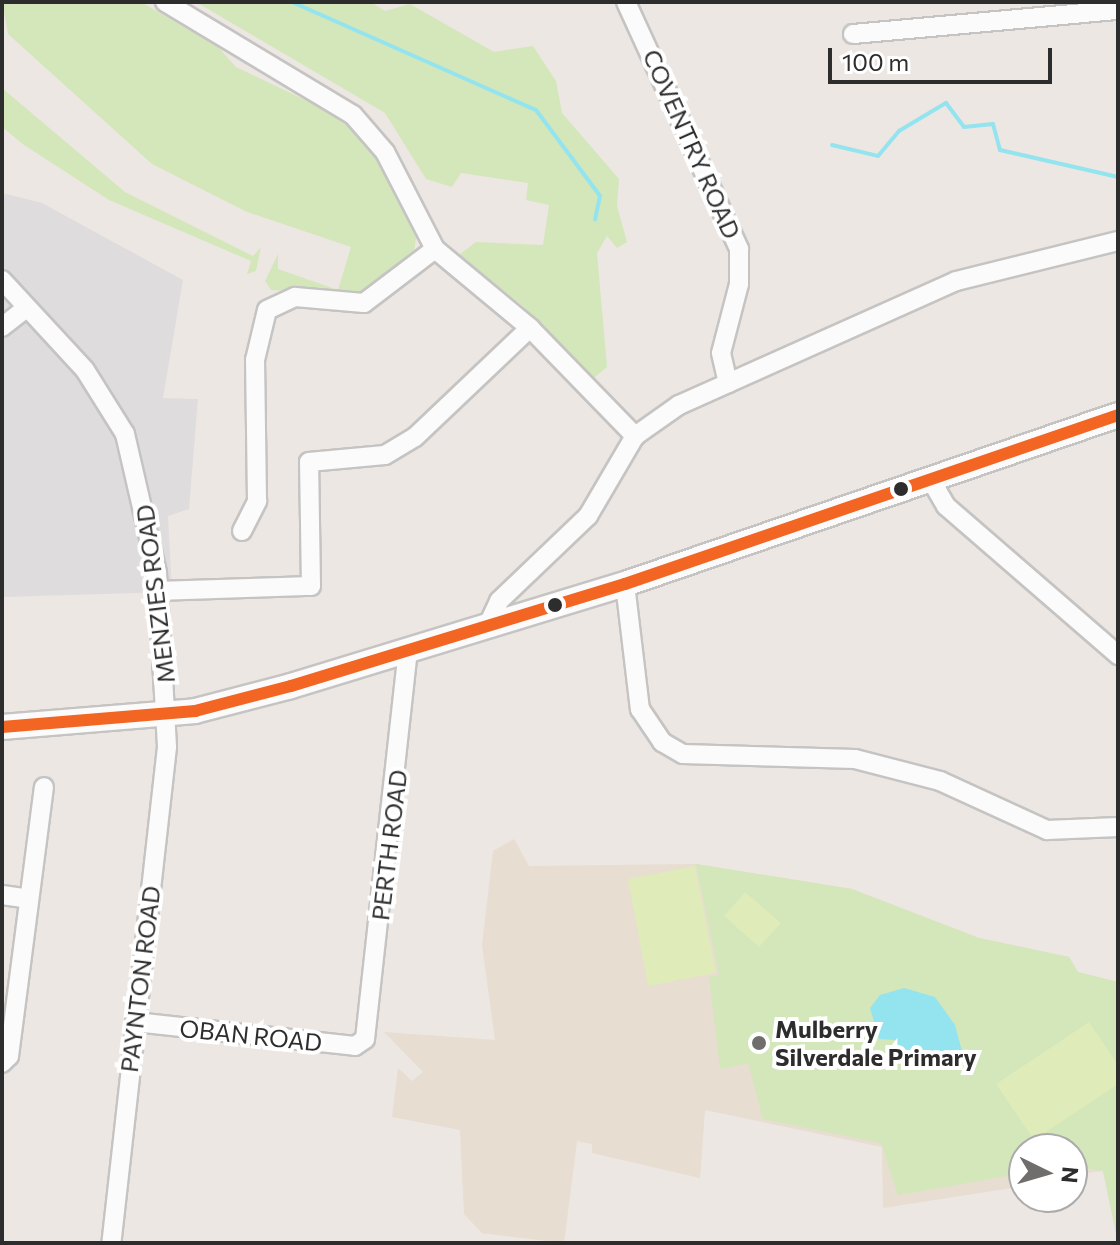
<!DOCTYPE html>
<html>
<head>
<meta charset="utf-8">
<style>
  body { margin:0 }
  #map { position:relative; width:1120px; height:1245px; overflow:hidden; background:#ece7e2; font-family:Commissioner,sans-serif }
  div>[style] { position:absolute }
  .industrial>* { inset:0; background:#dfdcde }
  .education>* { inset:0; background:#e7ddd0 }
  .green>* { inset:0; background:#d3e7ba }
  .pitch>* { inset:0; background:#dfebb8 }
  .water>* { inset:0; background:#94e4ef }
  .stream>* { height:4px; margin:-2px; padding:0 2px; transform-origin:2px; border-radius:2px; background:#94e4ef }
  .roads { filter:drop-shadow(2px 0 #c5c4c3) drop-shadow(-2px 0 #c5c4c3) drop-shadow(0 2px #c5c4c3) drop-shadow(0 -2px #c5c4c3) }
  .minor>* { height:18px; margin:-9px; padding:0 9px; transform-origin:9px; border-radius:9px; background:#fcfbfb }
  .secondary>* { height:24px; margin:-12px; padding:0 12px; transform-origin:12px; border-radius:12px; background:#fcfbfb }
  .bus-1>* { height:12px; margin:-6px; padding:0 6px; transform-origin:6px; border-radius:6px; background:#f26522 }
  .dots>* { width:22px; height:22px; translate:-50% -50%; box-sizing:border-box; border:4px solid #fff; border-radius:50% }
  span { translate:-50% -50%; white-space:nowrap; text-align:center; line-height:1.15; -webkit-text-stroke:8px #fff; paint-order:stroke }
  .street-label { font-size:24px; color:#2d2d2d }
  .poi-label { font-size:24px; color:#2d2d2d; font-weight:700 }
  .left { translate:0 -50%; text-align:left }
  .frame { position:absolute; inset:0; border:4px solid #2d2d2d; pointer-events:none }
  .north { position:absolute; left:1008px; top:1133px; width:80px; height:80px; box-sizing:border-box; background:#fff; border:2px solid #ababab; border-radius:50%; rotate:95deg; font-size:22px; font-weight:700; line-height:32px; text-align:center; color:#2d2d2d }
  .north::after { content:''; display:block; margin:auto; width:28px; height:36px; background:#706e6c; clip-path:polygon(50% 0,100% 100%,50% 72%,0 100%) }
  .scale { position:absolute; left:828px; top:48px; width:224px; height:36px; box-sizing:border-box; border:4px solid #2d2d2d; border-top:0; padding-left:10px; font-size:24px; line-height:28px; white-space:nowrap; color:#2d2d2d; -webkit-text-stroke:6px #fff; paint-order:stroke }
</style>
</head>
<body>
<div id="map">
  <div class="industrial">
    <div style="clip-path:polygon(2px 193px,42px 203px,183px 280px,163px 398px,198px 399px,189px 509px,168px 516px,172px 592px,2px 597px)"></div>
  </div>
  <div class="education">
    <div style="clip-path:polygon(514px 839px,529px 866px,696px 864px,852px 889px,979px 938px,1069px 957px,1078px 972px,1118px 982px,1118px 1243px,1103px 1171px,1072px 1175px,1072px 1149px,1024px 1149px,1024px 1186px,883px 1208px,882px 1147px,705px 1110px,700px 1178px,592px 1153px,592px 1144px,577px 1141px,564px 1243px,482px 1233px,464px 1214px,460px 1130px,392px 1117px,398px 1068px,412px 1081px,423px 1072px,384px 1032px,495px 1040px,482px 945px,493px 851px)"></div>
  </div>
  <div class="green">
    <div style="clip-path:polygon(2px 2px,141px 2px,218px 47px,236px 67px,322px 108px,358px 134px,388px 176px,416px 238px,414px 251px,357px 296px,271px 290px,265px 281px,278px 254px,278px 269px,338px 290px,351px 247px,247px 212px,152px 164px,8px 34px)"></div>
    <div style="clip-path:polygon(196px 2px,371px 2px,385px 11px,410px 4px,494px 52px,533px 46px,556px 81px,562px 113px,619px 179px,617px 206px,627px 242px,617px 248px,607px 236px,597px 253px,607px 367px,589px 382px,523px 306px,459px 255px,476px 242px,543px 245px,549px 205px,526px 200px,528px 183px,461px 173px,452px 187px,426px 179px,385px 113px)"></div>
    <div style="clip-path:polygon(2px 88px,125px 192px,253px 256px,261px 247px,256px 271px,247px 274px,251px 261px,109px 200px,24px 145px,2px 127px)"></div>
    <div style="clip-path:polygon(696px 864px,852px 889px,979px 938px,1069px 957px,1078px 972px,1118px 982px,1118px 1243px,1103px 1171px,1072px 1166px,1072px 1149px,1024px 1149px,1024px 1173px,898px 1195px,881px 1143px,763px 1119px,748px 1063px,720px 1069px,709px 977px,719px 975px)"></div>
  </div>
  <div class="pitch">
    <div style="clip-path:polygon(695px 866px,716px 973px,648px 986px,628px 879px)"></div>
    <div style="clip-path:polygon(745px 892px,781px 923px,759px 947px,724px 916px)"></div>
    <div style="clip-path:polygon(1089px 1022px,1118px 1065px,1118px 1084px,1034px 1140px,996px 1084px)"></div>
  </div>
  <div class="water">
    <div style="clip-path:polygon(904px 988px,935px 997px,955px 1025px,962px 1051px,956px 1062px,914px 1066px,895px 1040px,879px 1039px,870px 1008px,880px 995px)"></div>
  </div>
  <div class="stream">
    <div style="left:292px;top:2px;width:267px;rotate:23.9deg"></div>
    <div style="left:536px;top:110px;width:107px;rotate:53.3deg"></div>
    <div style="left:600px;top:196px;width:24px;rotate:102deg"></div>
    <div style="left:832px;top:145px;width:47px;rotate:13.4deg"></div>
    <div style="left:878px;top:156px;width:33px;rotate:-50deg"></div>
    <div style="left:899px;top:131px;width:55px;rotate:-30.8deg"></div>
    <div style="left:946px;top:103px;width:30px;rotate:53deg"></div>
    <div style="left:964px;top:127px;width:29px;rotate:-6deg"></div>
    <div style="left:993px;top:124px;width:27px;rotate:75deg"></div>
    <div style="left:1000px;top:150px;width:121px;rotate:12.9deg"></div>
  </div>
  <div class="roads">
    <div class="minor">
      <div style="left:165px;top:2px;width:219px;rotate:31deg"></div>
      <div style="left:353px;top:115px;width:49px;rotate:49.1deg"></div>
      <div style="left:385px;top:152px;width:109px;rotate:62.7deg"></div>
      <div style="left:435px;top:249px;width:124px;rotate:39.7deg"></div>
      <div style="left:530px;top:328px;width:151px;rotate:45.8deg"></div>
      <div style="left:626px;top:2px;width:272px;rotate:65.4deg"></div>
      <div style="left:739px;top:249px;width:35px;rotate:90deg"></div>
      <div style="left:739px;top:284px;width:71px;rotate:104.6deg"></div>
      <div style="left:721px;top:353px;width:31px;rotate:77deg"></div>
      <div style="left:853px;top:34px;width:266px;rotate:-5.2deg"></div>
      <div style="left:2px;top:280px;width:122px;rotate:47.3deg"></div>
      <div style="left:85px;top:370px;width:75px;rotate:58deg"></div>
      <div style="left:125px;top:434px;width:143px;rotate:77deg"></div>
      <div style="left:157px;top:573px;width:174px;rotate:86.7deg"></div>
      <div style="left:167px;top:747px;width:499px;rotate:96.4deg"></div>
      <div style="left:2px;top:327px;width:31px;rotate:-38deg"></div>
      <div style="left:635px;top:436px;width:54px;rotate:-35.2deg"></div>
      <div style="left:679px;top:405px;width:303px;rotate:-24.1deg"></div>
      <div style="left:956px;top:281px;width:167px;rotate:-13.9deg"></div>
      <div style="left:931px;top:480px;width:30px;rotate:60deg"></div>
      <div style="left:946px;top:506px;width:228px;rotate:40.9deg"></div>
      <div style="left:242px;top:531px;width:34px;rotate:-63deg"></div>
      <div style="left:257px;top:501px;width:141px;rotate:-90.8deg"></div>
      <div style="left:255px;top:360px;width:51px;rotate:-76.5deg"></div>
      <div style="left:267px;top:310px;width:31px;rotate:-25deg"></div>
      <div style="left:295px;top:297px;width:69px;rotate:5deg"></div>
      <div style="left:364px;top:303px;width:89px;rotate:-37.3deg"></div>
      <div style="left:625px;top:584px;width:126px;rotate:83.2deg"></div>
      <div style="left:640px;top:709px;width:40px;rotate:56deg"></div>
      <div style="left:662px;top:742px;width:24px;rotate:30deg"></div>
      <div style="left:683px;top:754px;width:172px;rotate:1.7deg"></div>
      <div style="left:855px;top:759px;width:88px;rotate:14.5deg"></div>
      <div style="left:940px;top:781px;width:118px;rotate:24.6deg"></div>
      <div style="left:1047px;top:830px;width:71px;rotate:-2.4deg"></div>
      <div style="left:158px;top:591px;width:153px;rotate:-1.9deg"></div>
      <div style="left:311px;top:586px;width:124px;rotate:-90.9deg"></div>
      <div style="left:309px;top:462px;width:76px;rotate:-5.3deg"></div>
      <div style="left:385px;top:455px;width:35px;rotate:-31deg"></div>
      <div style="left:415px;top:437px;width:158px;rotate:-43.5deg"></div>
      <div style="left:487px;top:627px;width:29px;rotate:-65deg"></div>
      <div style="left:499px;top:601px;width:123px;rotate:-43.7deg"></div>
      <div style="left:588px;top:516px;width:93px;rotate:-59.6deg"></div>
      <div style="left:2px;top:895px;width:27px;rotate:8deg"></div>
      <div style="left:135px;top:1022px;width:221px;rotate:6.2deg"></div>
      <div style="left:355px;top:1046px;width:12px;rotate:-35deg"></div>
      <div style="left:365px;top:1039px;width:391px;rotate:-83.7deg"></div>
      <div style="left:2px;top:1063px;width:10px;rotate:-45deg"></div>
      <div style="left:9px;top:1056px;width:271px;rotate:-82.6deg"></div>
    </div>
    <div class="secondary">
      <div style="left:2px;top:727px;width:194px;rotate:-4.7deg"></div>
      <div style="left:195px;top:711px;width:99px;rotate:-14.6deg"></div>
      <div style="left:291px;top:686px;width:349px;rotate:-17deg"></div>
      <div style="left:625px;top:584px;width:521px;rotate:-18.92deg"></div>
    </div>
  </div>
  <div class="bus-1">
    <div style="left:2px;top:727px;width:194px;rotate:-4.7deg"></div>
    <div style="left:195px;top:711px;width:99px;rotate:-14.6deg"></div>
    <div style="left:291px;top:686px;width:349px;rotate:-17deg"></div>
    <div style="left:625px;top:584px;width:521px;rotate:-18.92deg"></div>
  </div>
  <div class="dots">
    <div style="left:901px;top:489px;background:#2d2d2d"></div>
    <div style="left:555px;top:605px;background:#2d2d2d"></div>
    <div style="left:759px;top:1043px;background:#706e6c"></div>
  </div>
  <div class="street-label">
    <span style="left:692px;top:144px;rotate:66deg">COVENTRY ROAD</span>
    <span style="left:155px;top:594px;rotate:-97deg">MENZIES ROAD</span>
    <span style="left:389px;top:845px;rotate:-83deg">PERTH ROAD</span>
    <span style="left:140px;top:979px;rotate:-83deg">PAYNTON ROAD</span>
    <span style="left:251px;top:1035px;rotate:6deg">OBAN ROAD</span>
  </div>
  <div class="poi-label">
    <span class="left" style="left:775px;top:1043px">Mulberry<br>Silverdale Primary</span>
  </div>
  <div class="frame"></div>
  <div class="north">N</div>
  <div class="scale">100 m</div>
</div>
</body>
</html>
